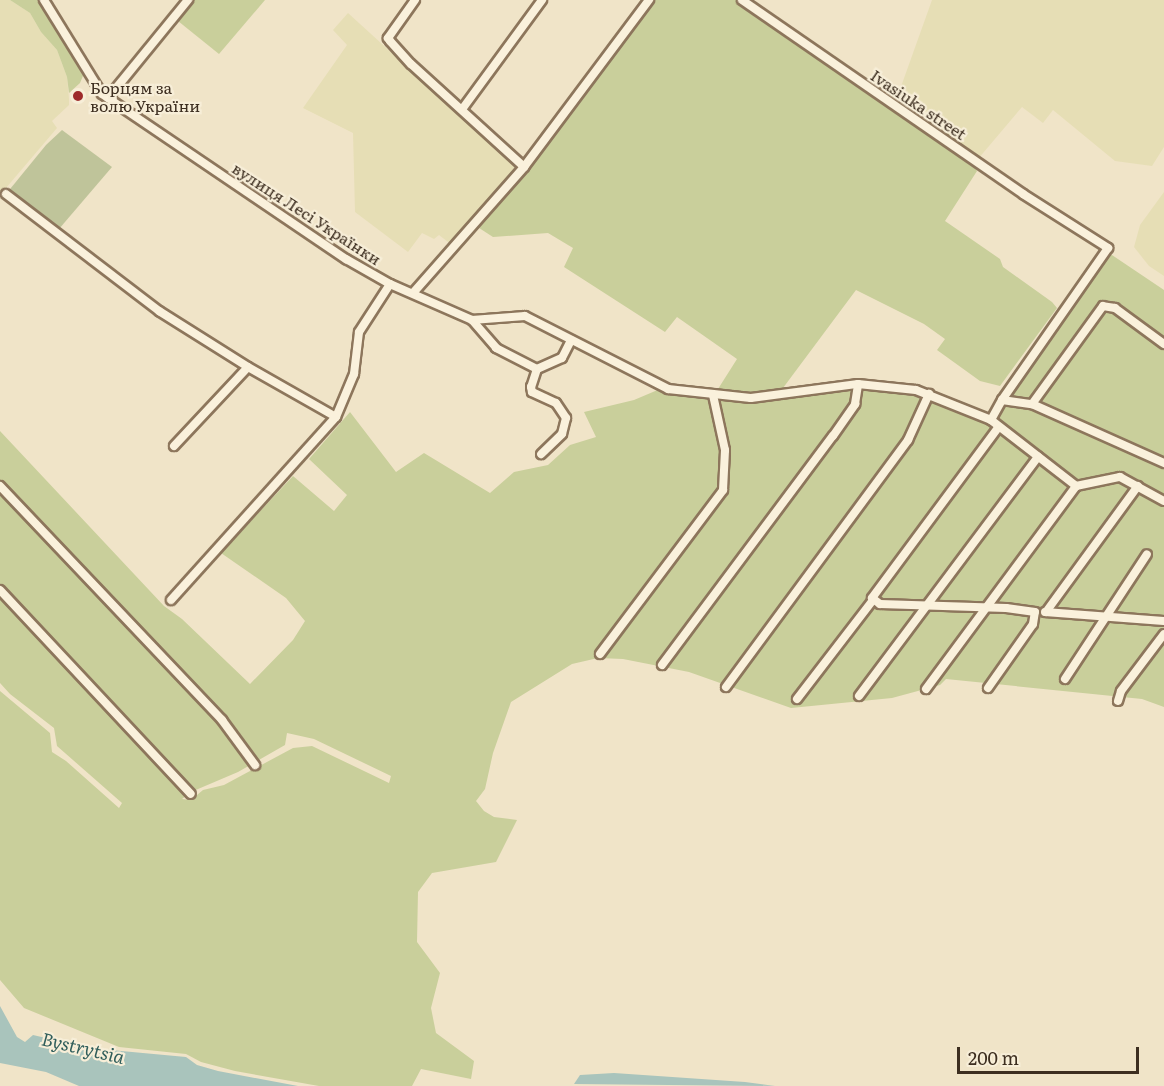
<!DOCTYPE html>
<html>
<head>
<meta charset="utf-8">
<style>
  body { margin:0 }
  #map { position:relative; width:1164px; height:1086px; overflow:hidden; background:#f0e4c8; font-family:Literata,serif }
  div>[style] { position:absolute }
  .farmland>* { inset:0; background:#e6deb5 }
  .green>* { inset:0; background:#c9cf9b }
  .cemetery>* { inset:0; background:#bfc49a }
  .water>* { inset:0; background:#a9c4bc }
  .roads { filter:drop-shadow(2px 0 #8d765c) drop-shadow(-2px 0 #8d765c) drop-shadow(0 2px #8d765c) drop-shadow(0 -2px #8d765c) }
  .minor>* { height:8px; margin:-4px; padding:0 4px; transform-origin:4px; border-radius:4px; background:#faf1dc }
  .dots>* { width:16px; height:16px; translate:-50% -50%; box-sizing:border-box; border:3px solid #f7eed8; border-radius:50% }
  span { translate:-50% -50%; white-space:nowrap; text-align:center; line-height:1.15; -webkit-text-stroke:4.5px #f7eed8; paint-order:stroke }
  .poi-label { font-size:16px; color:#3d2e20 }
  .left { translate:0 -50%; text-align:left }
  .street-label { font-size:16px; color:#3d2e20 }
  .water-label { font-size:18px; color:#2f5d5a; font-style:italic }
  .scale { position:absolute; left:957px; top:1047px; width:182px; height:27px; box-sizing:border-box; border:3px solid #3d2e20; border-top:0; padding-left:8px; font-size:18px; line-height:21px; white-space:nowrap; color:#3d2e20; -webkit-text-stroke:4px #f7eed8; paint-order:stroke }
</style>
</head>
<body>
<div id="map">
  <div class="farmland">
    <div style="clip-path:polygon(0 0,10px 0,30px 13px,41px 32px,57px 50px,67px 77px,69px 99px,69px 105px,52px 121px,57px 128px,0 195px)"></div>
    <div style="clip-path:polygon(932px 0,1164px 0,1164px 147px,1152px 166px,1115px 161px,1053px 110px,1043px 123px,1022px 107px,978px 159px,898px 95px)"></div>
    <div style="clip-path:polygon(348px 13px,518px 168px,452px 245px,439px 235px,434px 239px,422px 233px,408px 252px,355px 212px,353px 133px,303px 108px,347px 45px,333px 30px)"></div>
    <div style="clip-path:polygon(1164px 192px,1164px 276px,1149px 266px,1134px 247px,1140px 225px)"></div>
  </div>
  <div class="green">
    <div style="clip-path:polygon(10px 0,41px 0,85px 71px,80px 83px,69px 93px,67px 77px,57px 50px,41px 32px,30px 13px)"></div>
    <div style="clip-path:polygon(194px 0,265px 0,219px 54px,178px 21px)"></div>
    <div style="clip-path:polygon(654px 0,738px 0,853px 83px,971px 162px,977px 171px,945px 221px,1000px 259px,1003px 267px,1052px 302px,1057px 308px,1000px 386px,980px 381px,937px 350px,945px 339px,924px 324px,856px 290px,783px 388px,750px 393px,718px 389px,737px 359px,677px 317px,665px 332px,564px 267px,573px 248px,548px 233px,493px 237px,476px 226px,513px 186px,583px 99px)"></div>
    <div style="clip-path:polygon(evenodd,1106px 251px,1164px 290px,1164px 707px,1142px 699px,946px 679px,940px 685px,892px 698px,791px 708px,689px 672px,623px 659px,598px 658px,572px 664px,511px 702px,493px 753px,485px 789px,476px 801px,484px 811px,494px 817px,517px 820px,496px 862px,432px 873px,418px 892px,417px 942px,440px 973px,431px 1008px,436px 1033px,474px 1061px,471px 1079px,421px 1069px,412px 1086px,319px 1086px,235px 1071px,201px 1062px,186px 1054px,119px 1047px,24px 1008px,0 980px,0 691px,50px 733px,52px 752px,66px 761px,119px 808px,122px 803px,57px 746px,54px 728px,10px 694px,0 683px,0 431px,164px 606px,182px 619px,250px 684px,293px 640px,305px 621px,286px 598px,221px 553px,293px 476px,334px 511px,347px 495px,309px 459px,350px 412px,396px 472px,424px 453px,490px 493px,514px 472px,548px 465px,570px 445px,596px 437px,584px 412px,634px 400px,660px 389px,743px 398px,867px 386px,920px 393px,992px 424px,1009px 386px,1106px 251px,287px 733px,314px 739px,391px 776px,389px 783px,312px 746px,293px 748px,224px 785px,203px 790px,191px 800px,182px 799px,191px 792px,238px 772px,285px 745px,287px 733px)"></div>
  </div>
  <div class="cemetery">
    <div style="clip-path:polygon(62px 130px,112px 167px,59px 229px,6px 194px,46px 145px)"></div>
  </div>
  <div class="water">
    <div style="clip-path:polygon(0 1006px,17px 1037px,25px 1042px,33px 1035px,89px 1048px,186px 1057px,197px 1065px,218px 1071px,298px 1086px,79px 1086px,46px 1072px,0 1063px)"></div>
    <div style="clip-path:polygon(614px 1073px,745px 1082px,775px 1086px,574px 1084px,580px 1075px)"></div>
  </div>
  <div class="roads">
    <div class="minor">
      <div style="left:44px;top:0;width:110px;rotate:58.3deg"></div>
      <div style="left:102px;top:94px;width:295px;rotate:34.1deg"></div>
      <div style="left:346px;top:259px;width:51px;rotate:29.6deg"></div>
      <div style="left:390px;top:284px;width:90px;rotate:23.7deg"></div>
      <div style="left:472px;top:320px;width:53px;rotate:-4.3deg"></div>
      <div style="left:525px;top:316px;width:161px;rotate:27deg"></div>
      <div style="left:668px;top:389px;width:83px;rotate:6.2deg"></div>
      <div style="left:751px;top:398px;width:108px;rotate:-7.5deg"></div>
      <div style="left:858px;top:384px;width:58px;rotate:5.9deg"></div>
      <div style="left:916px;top:390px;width:81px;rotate:21.8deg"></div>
      <div style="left:991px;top:420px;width:108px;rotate:37.8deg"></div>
      <div style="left:1076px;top:486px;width:45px;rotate:-11.6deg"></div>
      <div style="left:1120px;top:477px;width:50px;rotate:28.6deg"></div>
      <div style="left:415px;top:0;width:47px;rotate:125.4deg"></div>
      <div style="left:388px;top:38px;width:4px;rotate:56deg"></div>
      <div style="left:390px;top:41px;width:31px;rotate:48deg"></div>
      <div style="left:411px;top:64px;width:153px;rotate:42.3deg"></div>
      <div style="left:524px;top:167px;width:209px;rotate:-53.2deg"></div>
      <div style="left:742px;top:0;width:341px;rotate:34.6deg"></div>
      <div style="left:1023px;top:194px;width:101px;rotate:32.4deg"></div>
      <div style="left:1108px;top:248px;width:185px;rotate:124.9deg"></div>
      <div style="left:1002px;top:400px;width:23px;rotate:119deg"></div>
      <div style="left:108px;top:98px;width:127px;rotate:-50.8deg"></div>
      <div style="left:463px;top:108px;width:134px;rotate:-53.8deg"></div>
      <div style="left:6px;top:194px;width:193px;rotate:37.4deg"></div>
      <div style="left:159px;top:311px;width:105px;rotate:32.2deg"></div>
      <div style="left:248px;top:367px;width:101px;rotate:29.6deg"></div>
      <div style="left:336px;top:417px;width:47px;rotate:-67.3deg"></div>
      <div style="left:354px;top:374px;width:42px;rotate:-83.2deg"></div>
      <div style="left:359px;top:332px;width:57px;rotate:-57.1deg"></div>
      <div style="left:413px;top:293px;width:168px;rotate:-48.6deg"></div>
      <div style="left:472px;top:320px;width:37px;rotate:49deg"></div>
      <div style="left:496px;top:348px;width:46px;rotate:27.1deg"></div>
      <div style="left:537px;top:369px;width:27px;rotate:-24deg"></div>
      <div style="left:562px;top:358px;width:20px;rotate:-63deg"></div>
      <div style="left:1164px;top:344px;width:61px;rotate:-143.7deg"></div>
      <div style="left:1115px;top:308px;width:12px;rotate:-171deg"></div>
      <div style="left:1103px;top:306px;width:121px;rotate:125.9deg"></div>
      <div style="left:1032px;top:404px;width:145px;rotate:24.1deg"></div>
      <div style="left:537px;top:369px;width:19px;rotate:108deg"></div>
      <div style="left:531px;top:387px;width:5px;rotate:79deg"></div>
      <div style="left:532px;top:392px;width:26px;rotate:25deg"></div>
      <div style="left:556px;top:403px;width:18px;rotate:56deg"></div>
      <div style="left:566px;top:418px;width:16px;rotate:104deg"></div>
      <div style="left:562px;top:434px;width:29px;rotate:136deg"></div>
      <div style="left:1002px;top:400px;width:30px;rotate:8deg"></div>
      <div style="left:174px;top:446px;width:108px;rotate:-46.9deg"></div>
      <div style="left:0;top:486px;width:323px;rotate:46.5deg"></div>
      <div style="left:222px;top:720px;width:56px;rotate:53.7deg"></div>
      <div style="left:0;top:590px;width:279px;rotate:46.9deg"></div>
      <div style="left:171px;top:600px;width:246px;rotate:-48deg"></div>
      <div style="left:1045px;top:612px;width:119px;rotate:4.3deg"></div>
      <div style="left:1046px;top:612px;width:156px;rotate:-53.9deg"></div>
      <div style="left:600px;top:654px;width:205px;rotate:-53.1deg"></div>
      <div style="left:723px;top:490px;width:40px;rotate:-87.1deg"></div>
      <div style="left:725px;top:450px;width:56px;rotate:-102.3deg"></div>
      <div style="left:662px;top:665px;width:286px;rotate:-53.3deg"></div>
      <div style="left:833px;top:436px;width:39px;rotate:-55deg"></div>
      <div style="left:855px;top:404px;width:20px;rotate:-81deg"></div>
      <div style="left:1065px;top:679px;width:149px;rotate:-56.7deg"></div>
      <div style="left:726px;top:687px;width:307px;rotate:-53.6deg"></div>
      <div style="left:908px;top:440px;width:51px;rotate:-65.5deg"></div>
      <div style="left:988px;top:688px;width:78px;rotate:-54.9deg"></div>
      <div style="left:1033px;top:624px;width:12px;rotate:-81deg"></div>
      <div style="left:1035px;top:612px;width:29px;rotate:-172deg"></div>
      <div style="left:1006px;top:608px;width:126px;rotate:-178.2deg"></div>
      <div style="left:880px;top:604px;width:10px;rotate:-143deg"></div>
      <div style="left:872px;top:598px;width:212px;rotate:-53.5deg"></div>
      <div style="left:926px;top:689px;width:252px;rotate:-53.5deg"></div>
      <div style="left:859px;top:696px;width:299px;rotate:-53.2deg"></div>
      <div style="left:797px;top:699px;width:125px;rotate:-52.5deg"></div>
      <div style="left:1118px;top:701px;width:10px;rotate:-73deg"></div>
      <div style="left:1121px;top:691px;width:71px;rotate:-53deg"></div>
    </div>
  </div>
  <div class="dots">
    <div style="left:78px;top:96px;background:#9e2a2b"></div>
  </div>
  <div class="poi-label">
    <span class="left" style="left:90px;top:96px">Борцям за<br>волю України</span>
  </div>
  <div class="street-label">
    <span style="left:919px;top:104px;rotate:34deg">Ivasiuka street</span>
    <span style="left:307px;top:213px;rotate:33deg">вулиця Лесі Українки</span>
  </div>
  <div class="water-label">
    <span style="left:83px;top:1048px;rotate:13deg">Bystrytsia</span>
  </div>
  <div class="scale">200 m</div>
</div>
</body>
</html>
